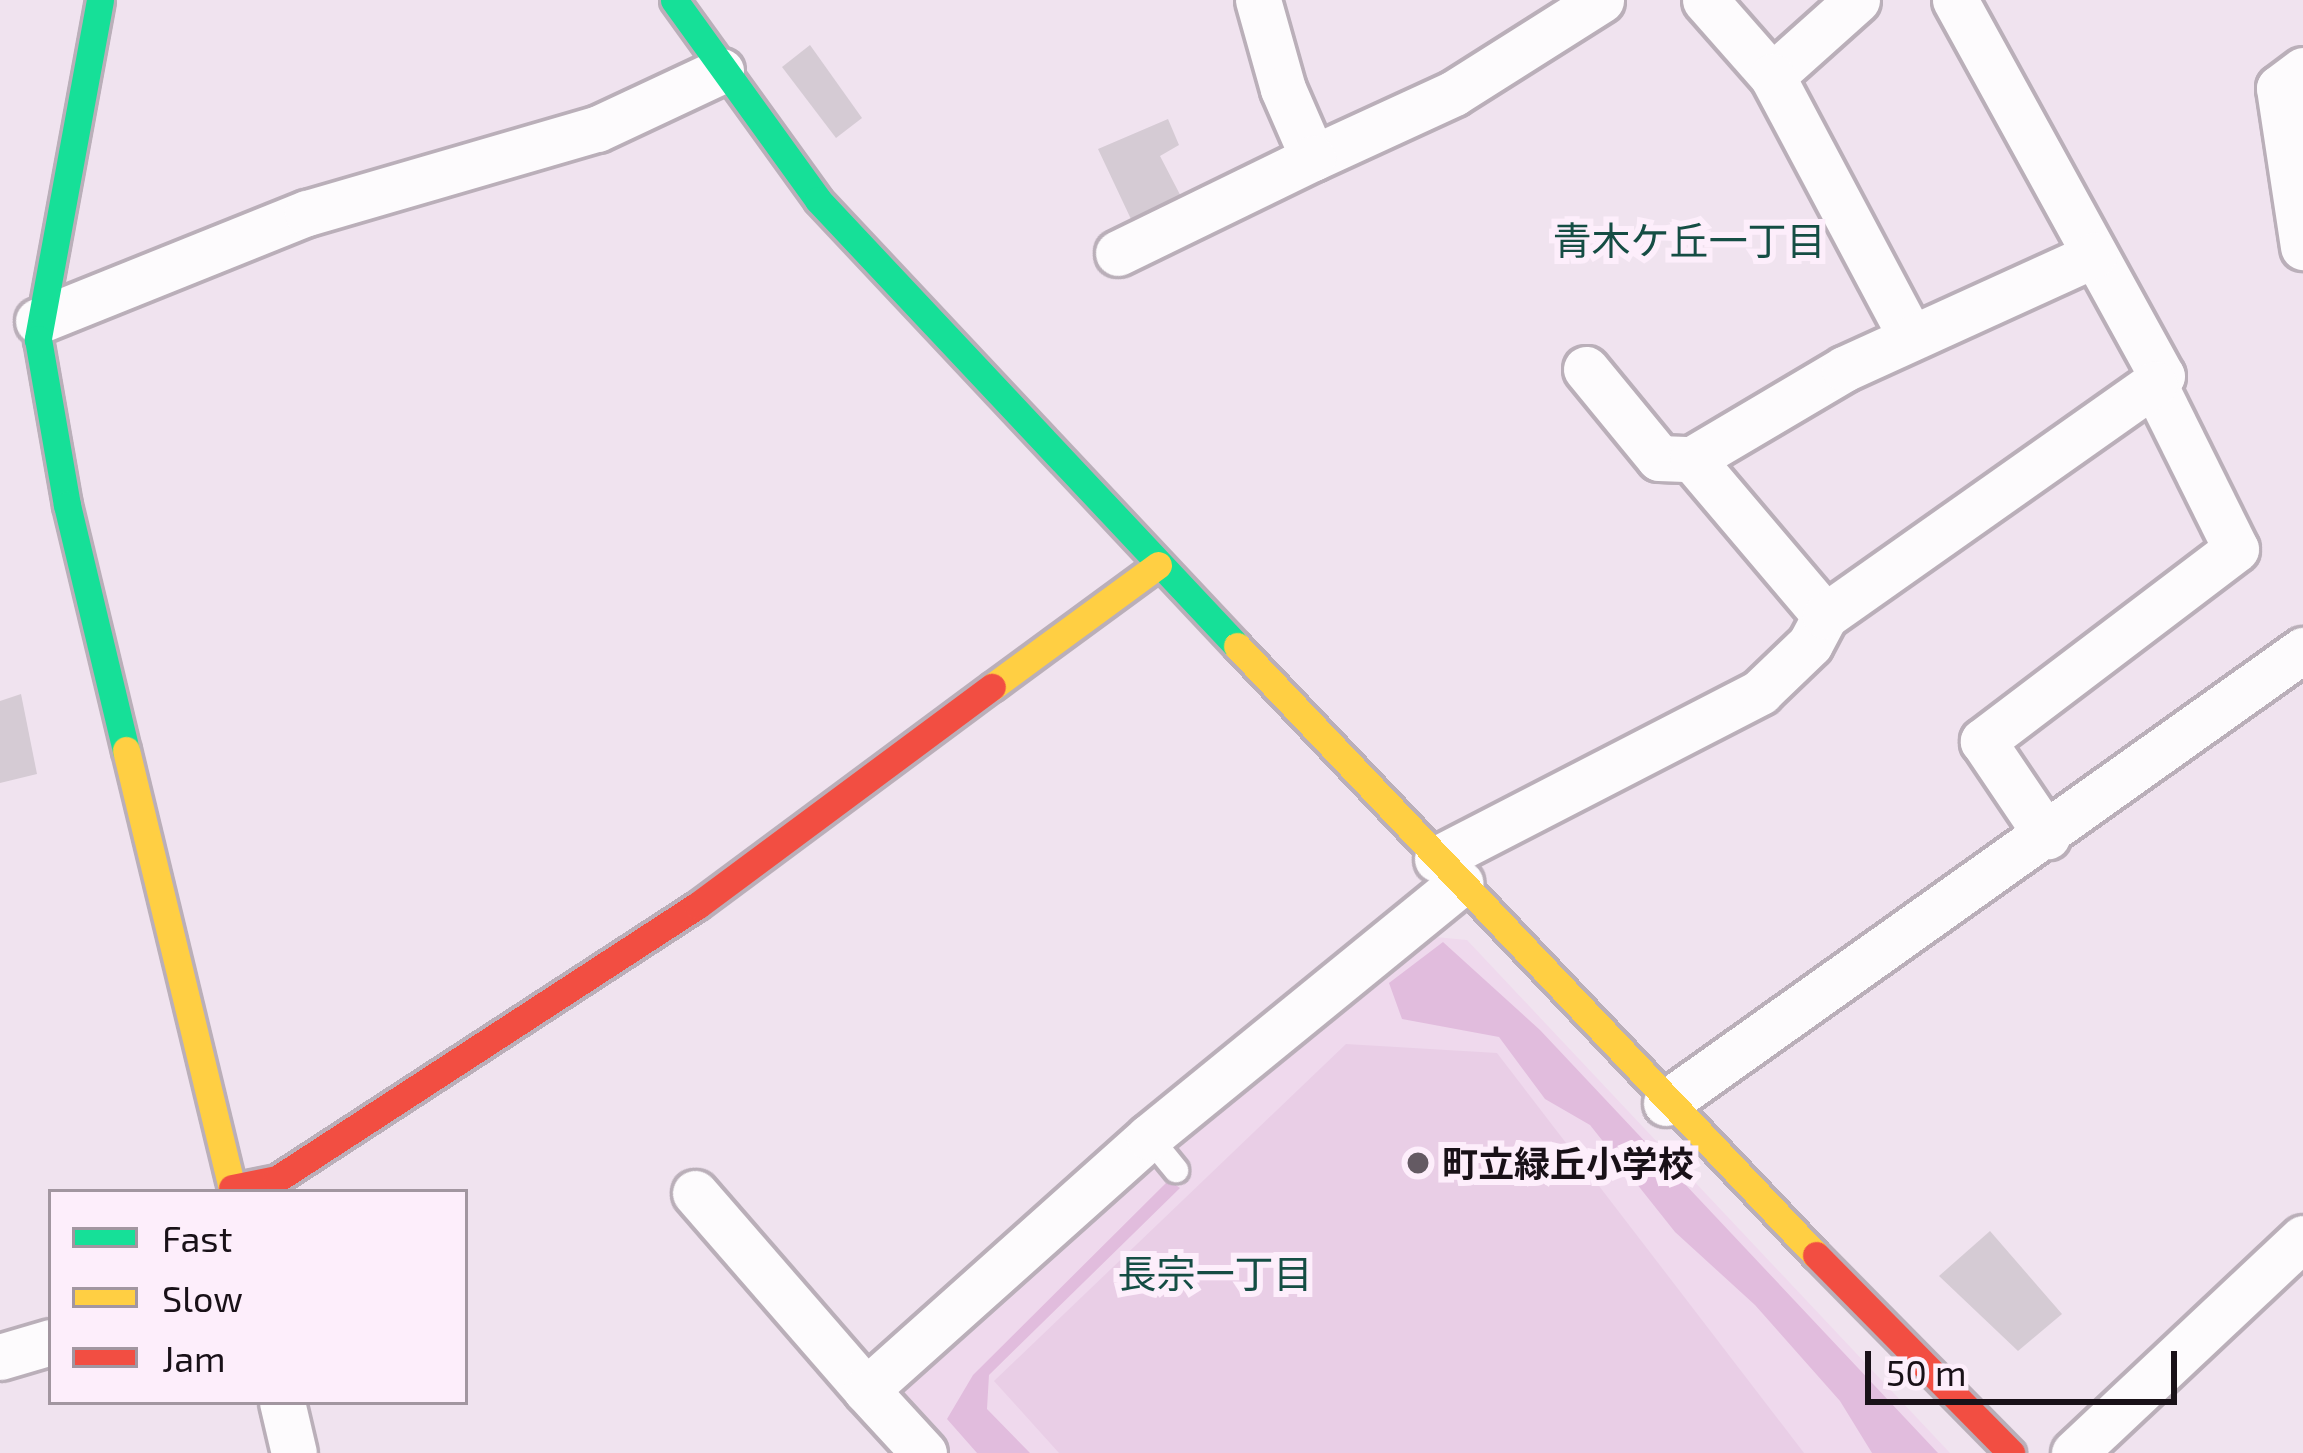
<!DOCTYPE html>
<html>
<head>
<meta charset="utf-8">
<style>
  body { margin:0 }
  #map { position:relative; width:2303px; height:1453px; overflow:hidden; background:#f0e3ef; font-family:"Exo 2","Noto Sans JP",sans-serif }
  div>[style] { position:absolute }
  .built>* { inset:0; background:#efd9ed }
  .green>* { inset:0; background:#e9cee6 }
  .forest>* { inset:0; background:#e1bcdd }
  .building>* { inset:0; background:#d5cbd4 }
  .roads { filter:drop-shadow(3px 0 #baafb9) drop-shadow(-3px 0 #baafb9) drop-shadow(0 3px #baafb9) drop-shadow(0 -3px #baafb9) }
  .lane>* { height:24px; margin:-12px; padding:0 12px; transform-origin:12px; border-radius:12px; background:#fdfbfd }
  .street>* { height:45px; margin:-22.5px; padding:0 22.5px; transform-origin:22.5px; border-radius:22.5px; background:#fdfbfd }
  .fast>* { height:27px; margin:-13.5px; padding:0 13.5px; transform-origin:13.5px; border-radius:13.5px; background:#16e098 }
  .slow>* { height:27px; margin:-13.5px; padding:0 13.5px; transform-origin:13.5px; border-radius:13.5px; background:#ffcf43 }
  .jam>* { height:27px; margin:-13.5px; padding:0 13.5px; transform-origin:13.5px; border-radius:13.5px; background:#f24e42 }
  .dots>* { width:33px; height:33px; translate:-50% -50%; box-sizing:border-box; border:6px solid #fdeefb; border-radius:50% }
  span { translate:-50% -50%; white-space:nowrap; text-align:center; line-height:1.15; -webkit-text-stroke:12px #fdeefb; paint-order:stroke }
  .poi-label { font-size:36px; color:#191118; font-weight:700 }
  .left { translate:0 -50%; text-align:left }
  .neighbourhood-label { font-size:39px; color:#154d44 }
  .legend { position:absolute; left:48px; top:1189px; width:420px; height:216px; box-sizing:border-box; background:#fdeefb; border:3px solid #a296a0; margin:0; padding:15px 21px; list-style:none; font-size:36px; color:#191118 }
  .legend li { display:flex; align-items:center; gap:24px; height:60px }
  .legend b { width:60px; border:3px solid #a296a0 }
  .scale { position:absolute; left:1865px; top:1351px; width:312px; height:54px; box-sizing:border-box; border:6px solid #191118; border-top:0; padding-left:15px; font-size:36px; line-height:42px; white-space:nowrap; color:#191118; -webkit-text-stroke:9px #fdeefb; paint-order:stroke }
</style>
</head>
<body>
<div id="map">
  <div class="built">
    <div style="clip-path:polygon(1425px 936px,1467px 940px,1950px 1453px,926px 1453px,893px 1412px,896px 1387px)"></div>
  </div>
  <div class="green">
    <div style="clip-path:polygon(1346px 1044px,1497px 1053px,1804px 1453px,1059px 1453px,994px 1381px)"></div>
  </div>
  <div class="forest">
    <div style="clip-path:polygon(1443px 942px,1540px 1030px,1938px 1453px,1872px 1453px,1840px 1401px,1755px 1305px,1675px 1232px,1590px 1125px,1545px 1099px,1499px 1037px,1402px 1019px,1389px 983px)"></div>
    <div style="clip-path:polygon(1169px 1180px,1180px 1188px,989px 1375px,987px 1409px,1030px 1453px,977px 1453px,947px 1419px,973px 1375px)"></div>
  </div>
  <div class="building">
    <div style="clip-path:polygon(810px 45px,862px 118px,836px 138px,782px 67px)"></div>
    <div style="clip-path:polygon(1168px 119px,1179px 145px,1160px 156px,1189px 212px,1138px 234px,1098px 149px)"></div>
    <div style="clip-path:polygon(21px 694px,37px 774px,0 783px,0 701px)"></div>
    <div style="clip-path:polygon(1990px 1231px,2062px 1314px,2018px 1351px,1939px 1276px)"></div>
  </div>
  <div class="roads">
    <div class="lane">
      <div style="left:1149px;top:1137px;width:43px;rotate:50.7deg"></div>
    </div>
    <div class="street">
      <div style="left:1258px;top:0;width:92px;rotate:74.3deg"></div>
      <div style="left:1283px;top:89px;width:75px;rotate:66.5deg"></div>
      <div style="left:1313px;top:158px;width:155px;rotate:-24.7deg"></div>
      <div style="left:1454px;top:93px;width:174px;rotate:-32.3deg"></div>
      <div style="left:1705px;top:0;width:101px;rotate:48.6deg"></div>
      <div style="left:1857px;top:0;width:114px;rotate:138.2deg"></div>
      <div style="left:1772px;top:76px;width:296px;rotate:62deg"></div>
      <div style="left:1955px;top:0;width:429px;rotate:61.2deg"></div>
      <div style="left:2162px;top:376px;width:11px;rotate:135deg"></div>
      <div style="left:2154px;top:384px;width:184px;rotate:63.6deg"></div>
      <div style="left:2236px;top:549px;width:318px;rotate:142.8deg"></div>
      <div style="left:1983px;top:741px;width:115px;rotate:56deg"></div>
      <div style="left:2303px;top:70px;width:30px;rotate:143deg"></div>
      <div style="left:2279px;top:88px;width:161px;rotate:81.4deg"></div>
      <div style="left:1118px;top:253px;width:217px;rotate:-26deg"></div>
      <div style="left:38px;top:321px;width:290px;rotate:-21.9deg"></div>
      <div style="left:307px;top:213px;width:302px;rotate:-16.2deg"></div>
      <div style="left:597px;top:129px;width:137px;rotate:-25.1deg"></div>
      <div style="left:1586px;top:369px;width:115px;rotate:50.6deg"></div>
      <div style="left:1659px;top:458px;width:33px;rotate:2deg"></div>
      <div style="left:1692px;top:459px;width:206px;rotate:49.7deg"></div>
      <div style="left:1692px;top:459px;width:177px;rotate:-30.6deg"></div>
      <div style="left:1844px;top:369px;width:275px;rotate:-24.5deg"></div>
      <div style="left:1437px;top:859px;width:364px;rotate:-27.3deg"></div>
      <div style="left:1760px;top:692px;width:69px;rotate:-43.8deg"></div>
      <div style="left:1810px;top:644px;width:32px;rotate:-62deg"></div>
      <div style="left:1825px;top:616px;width:403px;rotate:-35.2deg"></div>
      <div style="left:1666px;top:1103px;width:782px;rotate:-35.42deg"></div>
      <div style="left:695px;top:1193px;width:261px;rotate:49deg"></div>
      <div style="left:0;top:1357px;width:53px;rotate:-16.4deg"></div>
      <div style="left:282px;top:1402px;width:52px;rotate:76.8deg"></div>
      <div style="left:924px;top:1453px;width:86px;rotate:-132.6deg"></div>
      <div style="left:866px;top:1390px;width:380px;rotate:-41.8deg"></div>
      <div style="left:1149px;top:1137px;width:402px;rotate:-39.2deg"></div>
      <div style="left:2074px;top:1453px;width:314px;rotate:-43.2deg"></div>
    </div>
    <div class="fast">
      <div style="left:100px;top:0;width:345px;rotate:100.4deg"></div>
      <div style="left:38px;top:339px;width:169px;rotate:80.1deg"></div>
      <div style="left:67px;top:505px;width:252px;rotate:76.5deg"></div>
      <div style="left:674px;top:0;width:246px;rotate:54.2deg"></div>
      <div style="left:818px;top:200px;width:612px;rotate:46.79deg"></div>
    </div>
    <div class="slow">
      <div style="left:1237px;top:646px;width:840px;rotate:46.45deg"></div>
      <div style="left:992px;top:687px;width:206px;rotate:-36.3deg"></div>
      <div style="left:126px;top:750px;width:455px;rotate:76.4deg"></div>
    </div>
    <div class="jam">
      <div style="left:232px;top:1188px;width:46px;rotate:-11.3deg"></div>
      <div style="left:277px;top:1179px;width:502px;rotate:-33.06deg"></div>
      <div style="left:698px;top:905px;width:366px;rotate:-36.6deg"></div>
      <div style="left:1816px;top:1255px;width:278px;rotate:45.4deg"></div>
    </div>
  </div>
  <div class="dots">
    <div style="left:1418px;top:1163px;background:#645a63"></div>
  </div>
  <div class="poi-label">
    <span class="left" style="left:1442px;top:1163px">町立緑丘小学校</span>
  </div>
  <div class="neighbourhood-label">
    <span style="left:1689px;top:240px">青木ケ丘一丁目</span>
    <span style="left:1215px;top:1273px">長宗一丁目</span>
  </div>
  <ul class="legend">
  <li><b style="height:15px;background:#16e098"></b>Fast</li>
  <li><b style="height:15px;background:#ffcf43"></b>Slow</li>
  <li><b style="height:15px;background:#f24e42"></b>Jam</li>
  </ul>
  <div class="scale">50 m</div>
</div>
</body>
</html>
